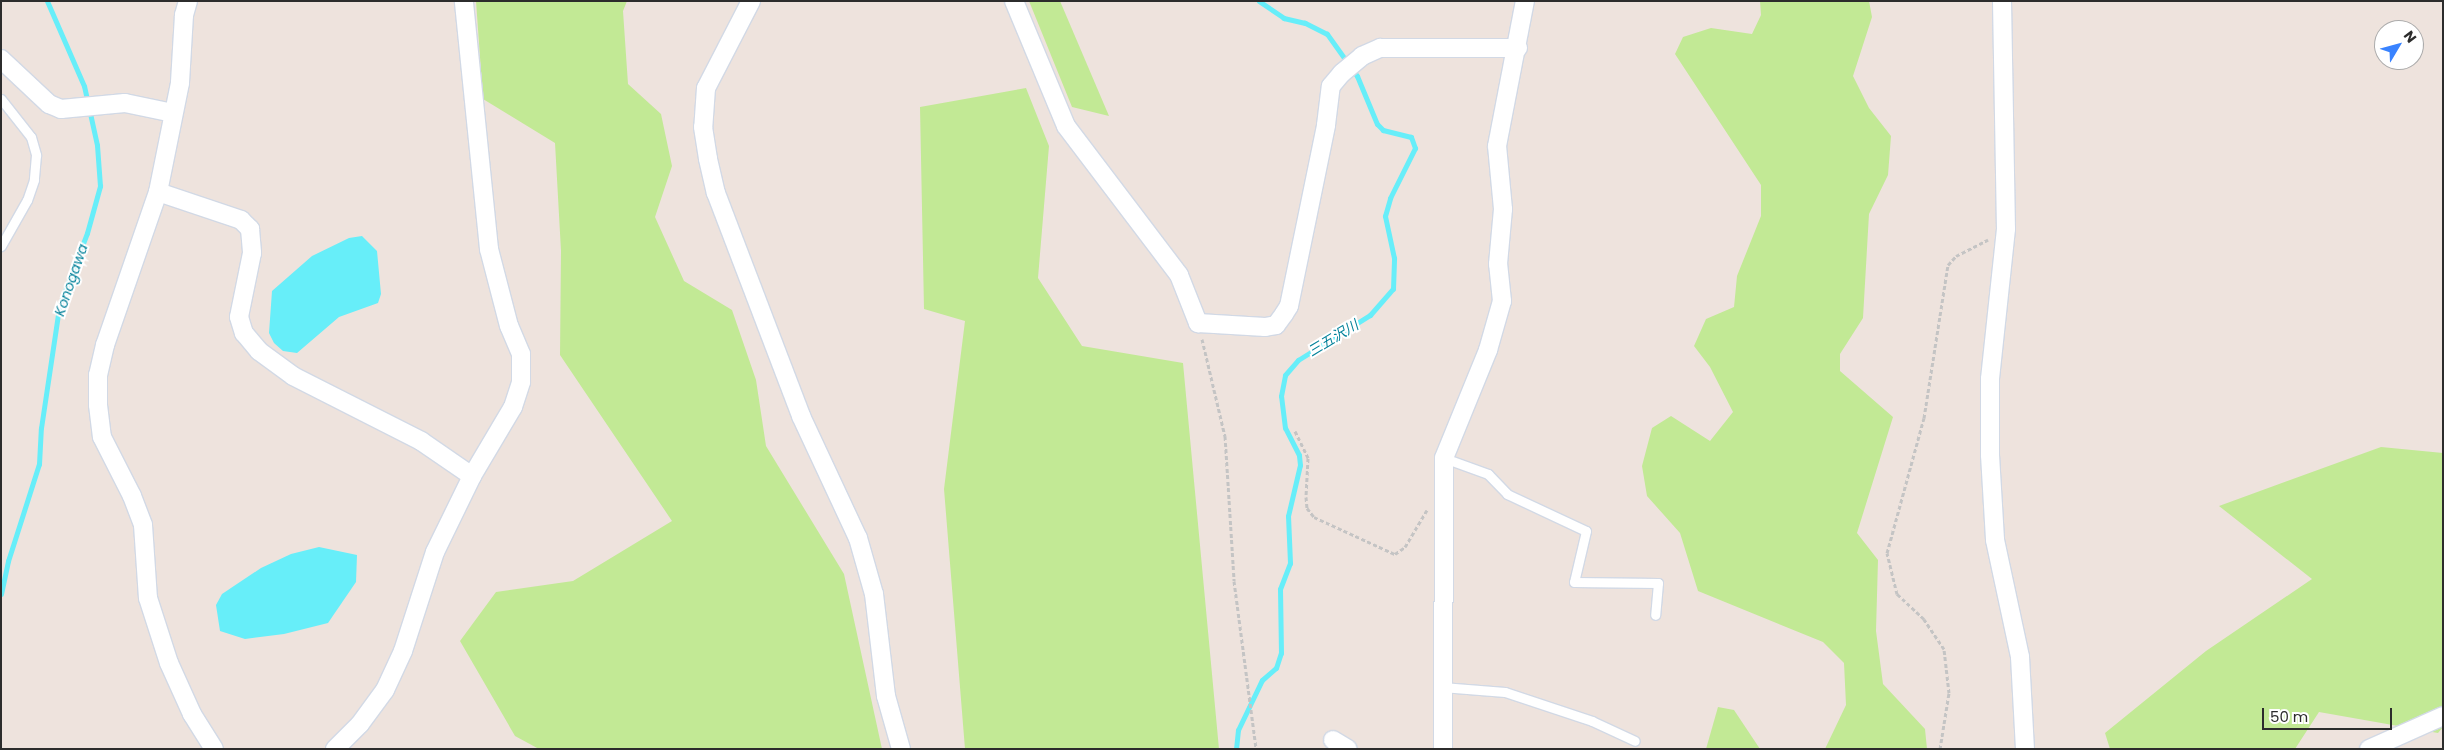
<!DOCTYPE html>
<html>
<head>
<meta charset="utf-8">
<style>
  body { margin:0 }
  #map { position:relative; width:2444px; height:750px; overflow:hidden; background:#eee3dd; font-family:Poppins,"Noto Sans JP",sans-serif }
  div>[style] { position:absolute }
  .green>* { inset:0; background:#c2e995 }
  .water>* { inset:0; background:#67eef9 }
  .stream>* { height:5px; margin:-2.5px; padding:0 2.5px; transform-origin:2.5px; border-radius:2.5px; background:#67eef9 }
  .path>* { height:3px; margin-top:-1.5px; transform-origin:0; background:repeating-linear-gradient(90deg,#c4c4c4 0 4px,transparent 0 6.5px) }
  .roads { filter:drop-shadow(1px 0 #d2d9e5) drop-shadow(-1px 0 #d2d9e5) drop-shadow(0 1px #d2d9e5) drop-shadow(0 -1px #d2d9e5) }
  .service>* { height:9px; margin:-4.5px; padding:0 4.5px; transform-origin:4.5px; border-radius:4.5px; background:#fff }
  .minor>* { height:18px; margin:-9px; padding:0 9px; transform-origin:9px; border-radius:9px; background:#fff }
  span { translate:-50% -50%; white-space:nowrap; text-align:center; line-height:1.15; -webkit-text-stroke:4px #fff; paint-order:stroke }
  .water-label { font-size:14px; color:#04829a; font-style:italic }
  .frame { position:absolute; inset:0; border:2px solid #2c2c2c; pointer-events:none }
  .north { position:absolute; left:2374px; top:20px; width:50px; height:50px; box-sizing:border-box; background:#fff; border:1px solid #ababab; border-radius:50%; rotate:53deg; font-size:14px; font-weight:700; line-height:20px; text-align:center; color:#2c2c2c }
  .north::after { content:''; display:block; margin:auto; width:18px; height:22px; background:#3983ff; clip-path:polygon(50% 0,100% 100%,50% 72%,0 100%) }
  .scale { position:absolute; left:2262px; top:708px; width:130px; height:22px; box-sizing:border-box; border:2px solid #2c2c2c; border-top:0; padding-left:6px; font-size:15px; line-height:18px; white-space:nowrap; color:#2c2c2c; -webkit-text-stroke:4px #fff; paint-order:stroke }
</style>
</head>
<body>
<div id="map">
  <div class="green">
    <div style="clip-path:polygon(476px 1px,627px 1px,623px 11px,628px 84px,661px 114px,672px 166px,655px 217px,684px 281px,732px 310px,756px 380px,766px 446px,844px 574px,882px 749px,539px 749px,515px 736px,460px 641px,496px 592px,573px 581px,672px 521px,560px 355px,561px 251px,555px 143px,483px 99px)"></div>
    <div style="clip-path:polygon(1029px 1px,1060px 1px,1109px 116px,1072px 107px)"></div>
    <div style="clip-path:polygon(1760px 1px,1869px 1px,1872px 17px,1853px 76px,1869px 108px,1891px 136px,1888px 175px,1869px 214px,1863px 318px,1840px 354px,1840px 371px,1893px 417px,1857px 533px,1878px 560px,1876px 631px,1883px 684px,1925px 729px,1927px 749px,1825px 749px,1846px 705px,1844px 663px,1823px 642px,1698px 591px,1680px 533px,1647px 496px,1642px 466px,1652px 428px,1671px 416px,1710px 441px,1733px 412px,1710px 367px,1694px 346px,1706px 319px,1734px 307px,1737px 276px,1761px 216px,1761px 185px,1675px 54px,1683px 37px,1711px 28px,1752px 34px,1761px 15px)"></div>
    <div style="clip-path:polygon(1026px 88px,1049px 146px,1038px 278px,1082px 346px,1183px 363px,1219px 749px,965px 749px,944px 489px,965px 321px,924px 309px,920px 107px)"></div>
    <div style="clip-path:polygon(2381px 447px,2443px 453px,2443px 727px,2438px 733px,2319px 712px,2295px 749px,2110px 749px,2105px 733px,2206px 651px,2312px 579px,2219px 506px)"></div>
    <div style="clip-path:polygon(1718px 707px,1734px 710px,1760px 749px,1706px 749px)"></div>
  </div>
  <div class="water">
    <div style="clip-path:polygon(362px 236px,377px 251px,381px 294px,378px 303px,339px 317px,297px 353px,283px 351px,274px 343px,269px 333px,272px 291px,312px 256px,349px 238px)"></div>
    <div style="clip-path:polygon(319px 547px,357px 555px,356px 582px,328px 623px,284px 634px,245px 639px,220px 631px,216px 605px,222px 594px,261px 568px,291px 554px)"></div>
  </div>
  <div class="stream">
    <div style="left:1px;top:594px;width:34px;rotate:-78deg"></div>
    <div style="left:8px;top:561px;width:102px;rotate:-72.3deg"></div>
    <div style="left:39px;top:464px;width:36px;rotate:-87deg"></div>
    <div style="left:41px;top:428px;width:122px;rotate:-81.5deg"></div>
    <div style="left:59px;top:307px;width:79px;rotate:-69.3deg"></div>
    <div style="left:87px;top:233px;width:49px;rotate:-74.5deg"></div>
    <div style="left:100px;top:186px;width:41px;rotate:-94.2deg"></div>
    <div style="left:97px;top:145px;width:60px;rotate:-102.4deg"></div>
    <div style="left:84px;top:86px;width:93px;rotate:-113.5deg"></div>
    <div style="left:1236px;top:749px;width:19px;rotate:-84deg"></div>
    <div style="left:1238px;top:730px;width:55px;rotate:-64.4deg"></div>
    <div style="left:1262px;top:680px;width:18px;rotate:-41deg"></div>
    <div style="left:1276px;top:668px;width:16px;rotate:-72deg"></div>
    <div style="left:1281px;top:653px;width:64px;rotate:-90.9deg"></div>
    <div style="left:1280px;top:589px;width:28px;rotate:-69deg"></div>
    <div style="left:1290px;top:563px;width:47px;rotate:-92.4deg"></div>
    <div style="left:1288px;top:516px;width:52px;rotate:-76.8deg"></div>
    <div style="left:1300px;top:465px;width:10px;rotate:-96deg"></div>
    <div style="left:1299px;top:455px;width:30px;rotate:-117deg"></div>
    <div style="left:1285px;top:428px;width:32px;rotate:-97deg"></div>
    <div style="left:1281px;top:396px;width:21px;rotate:-79deg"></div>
    <div style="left:1285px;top:375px;width:20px;rotate:-49deg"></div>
    <div style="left:1298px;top:360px;width:85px;rotate:-32deg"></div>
    <div style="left:1370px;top:315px;width:35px;rotate:-49deg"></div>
    <div style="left:1393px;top:289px;width:31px;rotate:-88deg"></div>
    <div style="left:1394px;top:258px;width:43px;rotate:-102.1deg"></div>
    <div style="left:1385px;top:216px;width:19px;rotate:-74deg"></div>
    <div style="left:1390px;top:198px;width:56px;rotate:-63.4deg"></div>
    <div style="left:1415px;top:148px;width:12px;rotate:-110deg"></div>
    <div style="left:1411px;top:137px;width:29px;rotate:-166deg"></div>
    <div style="left:1383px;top:130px;width:8px;rotate:-135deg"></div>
    <div style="left:1377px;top:124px;width:52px;rotate:-112.6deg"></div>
    <div style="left:1357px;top:76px;width:52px;rotate:-125.5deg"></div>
    <div style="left:1327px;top:34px;width:25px;rotate:-153deg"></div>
    <div style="left:1305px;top:23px;width:22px;rotate:-167deg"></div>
    <div style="left:1284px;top:18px;width:30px;rotate:-146deg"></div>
  </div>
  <div class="path">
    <div style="left:1202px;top:339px;width:100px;rotate:76.7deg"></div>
    <div style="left:1225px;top:436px;width:145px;rotate:86.4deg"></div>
    <div style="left:1234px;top:581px;width:169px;rotate:82.5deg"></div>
    <div style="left:1295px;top:431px;width:30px;rotate:64deg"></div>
    <div style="left:1308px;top:458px;width:39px;rotate:93deg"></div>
    <div style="left:1306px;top:497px;width:11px;rotate:85deg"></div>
    <div style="left:1307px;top:508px;width:11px;rotate:52deg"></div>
    <div style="left:1314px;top:517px;width:89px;rotate:24.6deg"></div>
    <div style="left:1395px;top:554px;width:12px;rotate:-35deg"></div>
    <div style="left:1405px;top:547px;width:43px;rotate:-59.3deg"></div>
    <div style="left:1940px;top:749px;width:57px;rotate:-80.9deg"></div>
    <div style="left:1949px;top:693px;width:44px;rotate:-96.5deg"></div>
    <div style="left:1944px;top:649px;width:36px;rotate:-124deg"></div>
    <div style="left:1924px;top:619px;width:37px;rotate:-137deg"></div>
    <div style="left:1897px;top:594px;width:42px;rotate:-103.7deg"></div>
    <div style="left:1887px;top:553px;width:140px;rotate:-74.7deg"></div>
    <div style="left:1924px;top:418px;width:155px;rotate:-81.1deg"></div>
    <div style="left:1948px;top:265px;width:12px;rotate:-48deg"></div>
    <div style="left:1956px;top:256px;width:36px;rotate:-27deg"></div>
  </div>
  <div class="roads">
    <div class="service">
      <div style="left:1px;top:99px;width:48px;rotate:51.7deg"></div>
      <div style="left:31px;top:137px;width:19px;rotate:74deg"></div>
      <div style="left:36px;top:155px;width:25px;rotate:95deg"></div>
      <div style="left:34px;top:180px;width:21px;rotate:109deg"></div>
      <div style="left:27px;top:200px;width:53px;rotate:119.5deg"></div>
      <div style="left:1444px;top:458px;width:47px;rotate:20deg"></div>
      <div style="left:1488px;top:474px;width:28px;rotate:46deg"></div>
      <div style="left:1507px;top:494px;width:87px;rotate:25.1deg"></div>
      <div style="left:1586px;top:531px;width:52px;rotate:103.2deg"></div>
      <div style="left:1574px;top:582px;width:84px;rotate:0.7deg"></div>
      <div style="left:1658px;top:583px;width:32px;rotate:95deg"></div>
      <div style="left:1442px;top:687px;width:63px;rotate:4.5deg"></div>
      <div style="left:1505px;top:692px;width:92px;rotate:18.4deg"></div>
      <div style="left:1592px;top:721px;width:47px;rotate:24.9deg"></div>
    </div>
    <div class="minor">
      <div style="left:188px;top:1px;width:15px;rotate:106deg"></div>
      <div style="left:184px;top:15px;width:68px;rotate:93.4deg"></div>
      <div style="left:180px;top:83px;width:111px;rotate:101.4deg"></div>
      <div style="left:158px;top:192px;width:162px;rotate:109.1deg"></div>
      <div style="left:105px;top:345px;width:31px;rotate:103deg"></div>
      <div style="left:98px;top:375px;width:30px;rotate:90deg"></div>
      <div style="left:98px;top:405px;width:32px;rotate:83deg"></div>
      <div style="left:102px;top:437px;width:66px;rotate:63deg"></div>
      <div style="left:132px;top:496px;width:31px;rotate:69deg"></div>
      <div style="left:143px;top:525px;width:73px;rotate:86.1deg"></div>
      <div style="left:148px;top:598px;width:68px;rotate:72.1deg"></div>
      <div style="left:169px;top:663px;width:56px;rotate:65.7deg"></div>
      <div style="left:192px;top:714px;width:41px;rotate:57.8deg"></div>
      <div style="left:751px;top:1px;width:98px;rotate:117.3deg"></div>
      <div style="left:706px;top:88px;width:39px;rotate:94deg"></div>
      <div style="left:703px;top:127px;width:32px;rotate:81deg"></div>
      <div style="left:708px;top:159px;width:35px;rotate:77deg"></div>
      <div style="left:716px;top:193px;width:239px;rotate:69.1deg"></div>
      <div style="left:801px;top:416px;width:135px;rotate:65deg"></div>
      <div style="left:858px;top:538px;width:58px;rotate:74.1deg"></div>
      <div style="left:874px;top:594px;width:103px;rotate:83.3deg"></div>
      <div style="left:886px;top:696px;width:55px;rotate:74.2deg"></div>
      <div style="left:1014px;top:1px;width:135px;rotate:67.4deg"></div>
      <div style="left:1066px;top:126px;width:187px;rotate:52.8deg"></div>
      <div style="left:1179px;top:275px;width:52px;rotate:68.4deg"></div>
      <div style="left:1198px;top:323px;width:67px;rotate:3.4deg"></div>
      <div style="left:1265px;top:327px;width:11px;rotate:-10deg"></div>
      <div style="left:1276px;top:325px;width:14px;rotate:-54deg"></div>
      <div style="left:1284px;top:314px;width:9px;rotate:-58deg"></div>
      <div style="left:1289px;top:306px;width:185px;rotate:-78.4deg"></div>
      <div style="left:1326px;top:125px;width:39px;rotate:-83deg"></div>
      <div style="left:1331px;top:86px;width:17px;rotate:-50deg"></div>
      <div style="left:1342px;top:73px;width:26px;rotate:-40deg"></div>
      <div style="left:1362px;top:56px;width:20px;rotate:-24deg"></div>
      <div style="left:1380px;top:48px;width:138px"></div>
      <div style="left:2002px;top:1px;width:228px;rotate:89deg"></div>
      <div style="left:2006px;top:229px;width:151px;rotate:96.1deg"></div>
      <div style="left:1990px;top:379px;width:76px;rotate:90deg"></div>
      <div style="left:1990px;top:455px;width:85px;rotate:86.6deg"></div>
      <div style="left:1995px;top:540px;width:120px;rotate:77.9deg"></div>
      <div style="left:2020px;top:657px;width:92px;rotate:86.9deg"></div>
      <div style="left:1px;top:59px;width:66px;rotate:43.2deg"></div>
      <div style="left:49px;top:104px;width:13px;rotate:23deg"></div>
      <div style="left:61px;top:109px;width:64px;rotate:-5.4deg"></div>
      <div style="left:125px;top:103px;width:49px;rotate:11.8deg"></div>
      <div style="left:158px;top:192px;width:88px;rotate:18.6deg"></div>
      <div style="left:241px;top:220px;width:13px;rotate:45deg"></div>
      <div style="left:250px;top:229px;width:24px;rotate:85deg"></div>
      <div style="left:252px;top:253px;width:65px;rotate:101.5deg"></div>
      <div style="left:239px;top:317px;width:17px;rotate:73deg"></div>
      <div style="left:244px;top:333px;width:23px;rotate:50deg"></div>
      <div style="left:259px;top:351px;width:42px;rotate:36.3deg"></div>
      <div style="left:293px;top:376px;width:144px;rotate:26.9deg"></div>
      <div style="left:421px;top:441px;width:62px;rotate:34.5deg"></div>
      <div style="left:1333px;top:740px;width:17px;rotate:31deg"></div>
      <div style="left:335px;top:749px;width:35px;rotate:-45deg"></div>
      <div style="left:360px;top:724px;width:42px;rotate:-53.7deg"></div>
      <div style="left:385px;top:690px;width:43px;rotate:-65.2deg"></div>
      <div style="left:403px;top:651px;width:104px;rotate:-72.1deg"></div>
      <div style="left:435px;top:552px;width:85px;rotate:-64deg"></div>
      <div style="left:472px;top:476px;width:80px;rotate:-59.3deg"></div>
      <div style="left:513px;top:407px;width:26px;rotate:-72deg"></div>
      <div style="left:521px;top:382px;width:28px;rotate:-90deg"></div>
      <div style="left:521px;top:354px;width:30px;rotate:-113deg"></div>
      <div style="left:509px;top:326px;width:80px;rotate:-104.6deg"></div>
      <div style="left:489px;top:249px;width:249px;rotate:-95.8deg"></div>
      <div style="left:1443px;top:749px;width:291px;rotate:-89.8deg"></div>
      <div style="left:1444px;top:458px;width:117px;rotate:-67.8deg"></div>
      <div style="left:1488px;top:350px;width:51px;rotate:-74.1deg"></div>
      <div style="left:1502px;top:301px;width:37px;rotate:-96deg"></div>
      <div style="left:1498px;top:264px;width:55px;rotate:-84.8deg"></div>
      <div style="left:1503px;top:209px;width:63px;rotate:-95.4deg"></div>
      <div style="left:1497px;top:146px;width:148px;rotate:-79.1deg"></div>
      <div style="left:2369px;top:749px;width:81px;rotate:-24deg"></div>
    </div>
  </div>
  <div class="water-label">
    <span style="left:71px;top:280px;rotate:-71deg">Konogawa</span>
    <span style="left:1333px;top:338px;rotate:-31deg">三五沢川</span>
  </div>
  <div class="frame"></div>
  <div class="north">N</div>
  <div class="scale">50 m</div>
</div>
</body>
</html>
